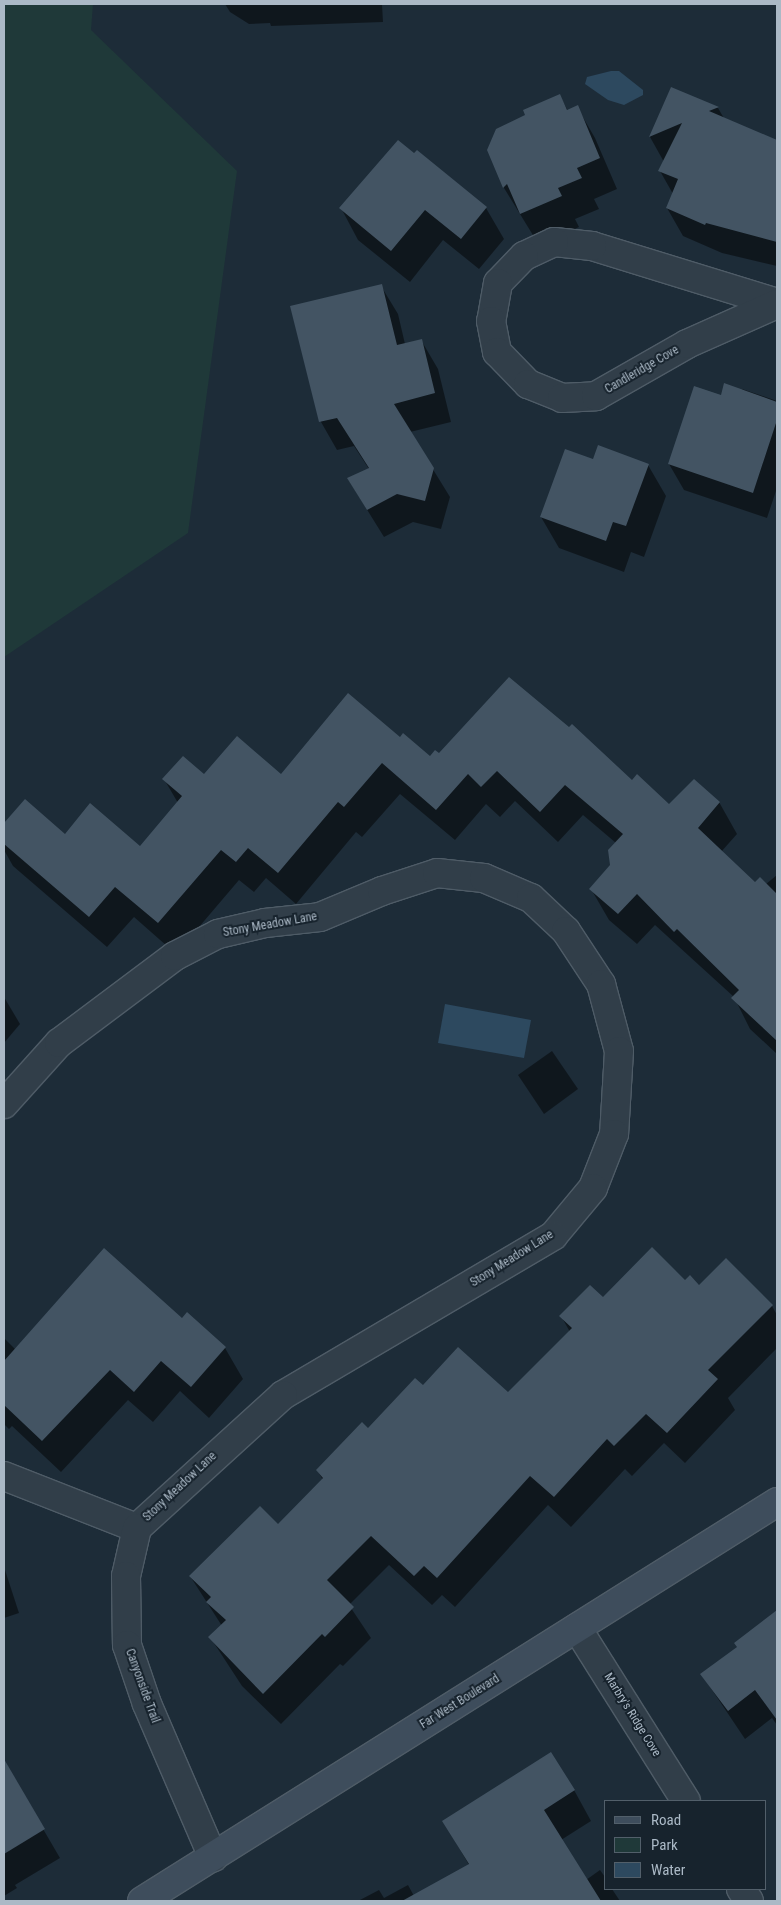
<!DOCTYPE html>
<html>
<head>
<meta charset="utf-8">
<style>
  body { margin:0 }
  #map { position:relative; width:781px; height:1905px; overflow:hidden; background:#1d2c38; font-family:"Roboto Condensed",sans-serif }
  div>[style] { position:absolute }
  .green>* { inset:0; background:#1f3939 }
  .water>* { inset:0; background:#2d495f }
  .shadow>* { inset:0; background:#0007 }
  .building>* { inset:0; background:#435463 }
  .roads { filter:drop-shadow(1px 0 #4f5c67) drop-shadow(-1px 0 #4f5c67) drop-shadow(0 1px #4f5c67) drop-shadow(0 -1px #4f5c67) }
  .street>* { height:28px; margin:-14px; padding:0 14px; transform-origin:14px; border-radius:14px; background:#313e49 }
  .secondary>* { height:28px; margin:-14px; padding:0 14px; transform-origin:14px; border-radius:14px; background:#3e4d5c }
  span { translate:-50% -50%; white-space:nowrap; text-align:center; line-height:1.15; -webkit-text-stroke:4px #17232d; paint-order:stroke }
  .street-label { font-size:12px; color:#abb9c6 }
  .frame { position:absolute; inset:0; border:5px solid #abb9c6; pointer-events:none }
  .legend { position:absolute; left:604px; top:1800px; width:162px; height:90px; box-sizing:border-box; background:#17232d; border:1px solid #525f6a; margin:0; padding:6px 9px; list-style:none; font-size:15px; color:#abb9c6 }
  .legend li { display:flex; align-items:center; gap:10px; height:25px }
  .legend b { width:25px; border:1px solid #525f6a }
</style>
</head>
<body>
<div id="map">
  <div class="green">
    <div style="clip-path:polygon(4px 4px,93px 4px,91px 30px,237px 171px,188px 533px,4px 657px)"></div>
  </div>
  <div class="water">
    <div style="clip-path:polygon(611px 71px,619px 71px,643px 90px,643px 95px,624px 105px,608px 100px,585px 84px,587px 77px)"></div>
    <div style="clip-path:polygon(445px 1004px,531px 1020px,524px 1058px,438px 1043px)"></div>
  </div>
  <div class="shadow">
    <div style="clip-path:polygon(225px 4px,382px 4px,383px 22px,271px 26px,270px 23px,249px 24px,230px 12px)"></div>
    <div style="clip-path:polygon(671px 88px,718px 108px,725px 120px,777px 141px,777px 266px,722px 253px,683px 236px,667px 208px,673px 194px,660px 171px,664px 162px,650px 137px)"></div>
    <div style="clip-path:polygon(560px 96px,568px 111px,577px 107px,595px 138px,617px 189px,594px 199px,599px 209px,575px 219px,579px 227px,539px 245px,504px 188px,488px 150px,527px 116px)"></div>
    <div style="clip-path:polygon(417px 151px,486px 208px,504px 239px,479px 269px,443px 240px,410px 282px,358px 240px,341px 208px)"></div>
    <div style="clip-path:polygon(381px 286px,398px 314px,405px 344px,421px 340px,438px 369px,451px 422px,410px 432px,450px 497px,441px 529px,413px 522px,384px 537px,348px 479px,369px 469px,354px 446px,337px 450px,321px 422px,292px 307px)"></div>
    <div style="clip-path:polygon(742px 389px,777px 401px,777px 488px,767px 518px,684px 490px,669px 464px,722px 396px,743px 391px)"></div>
    <div style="clip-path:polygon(594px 461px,648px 465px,666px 496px,644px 557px,631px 552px,624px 572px,559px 548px,541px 517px)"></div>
    <div style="clip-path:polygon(400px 739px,430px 758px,439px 755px,632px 782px,669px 806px,719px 802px,737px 834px,721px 852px,755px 884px,766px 884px,777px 875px,777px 1054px,750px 1029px,734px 997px,655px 925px,637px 944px,609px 920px,591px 889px,611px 865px,616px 843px,583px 815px,558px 842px,515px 801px,500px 817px,486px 804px,455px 840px,400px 794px,362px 837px,356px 832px,296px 904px,266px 878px,254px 892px,239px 880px,176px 954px,134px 917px,107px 947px,13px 866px,4px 850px,4px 825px,25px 801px,65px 836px,140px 848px,178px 803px,164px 779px,281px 776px)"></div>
    <div style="clip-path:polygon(4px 997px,20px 1024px,4px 1043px)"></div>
    <div style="clip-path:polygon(552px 1051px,578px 1089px,544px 1114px,518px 1075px)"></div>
    <div style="clip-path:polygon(685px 1281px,772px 1306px,777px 1315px,777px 1348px,728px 1398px,735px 1410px,685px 1463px,664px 1443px,632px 1476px,625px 1469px,571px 1527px,548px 1505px,455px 1607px,442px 1595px,432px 1605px,389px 1565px,349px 1605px,371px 1638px,343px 1666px,340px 1664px,281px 1724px,242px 1686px,210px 1637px,222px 1626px,190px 1576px,278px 1525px,323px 1480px,317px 1470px,423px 1387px,508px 1394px,570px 1332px,561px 1316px,603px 1299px)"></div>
    <div style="clip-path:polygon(187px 1314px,225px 1348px,243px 1379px,209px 1418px,180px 1391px,153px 1422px,128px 1400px,61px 1472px,12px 1426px,9px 1429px,4px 1424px,4px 1338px,16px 1350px,182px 1319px)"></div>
    <div style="clip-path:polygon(4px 1567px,19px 1613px,4px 1618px)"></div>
    <div style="clip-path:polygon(767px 1619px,777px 1633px,777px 1725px,772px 1718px,745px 1739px,702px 1675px,738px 1648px)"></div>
    <div style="clip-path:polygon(4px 1762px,60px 1858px,15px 1885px,17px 1888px,4px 1896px)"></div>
    <div style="clip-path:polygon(574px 1790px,591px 1821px,561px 1840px,586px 1880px,600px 1870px,605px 1877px,605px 1889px,612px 1889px,620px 1901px,358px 1901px,379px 1890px,384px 1898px,408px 1885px,414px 1896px,469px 1865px,444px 1822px)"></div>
  </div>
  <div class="building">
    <div style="clip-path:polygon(671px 87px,719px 107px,709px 111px,777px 140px,777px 242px,706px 223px,705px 225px,666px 208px,678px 179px,658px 171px,682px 123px,649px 137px)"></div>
    <div style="clip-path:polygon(560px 94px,567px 110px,578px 105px,600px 158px,577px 168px,582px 178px,558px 188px,562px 196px,520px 214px,507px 184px,503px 188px,487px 150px,496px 129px,525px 115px,523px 110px)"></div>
    <div style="clip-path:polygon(398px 140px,414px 153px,417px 150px,487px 207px,461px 239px,425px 210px,391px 251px,339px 208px)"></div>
    <div style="clip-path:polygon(382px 284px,397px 345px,422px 339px,435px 393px,394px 404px,434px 468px,425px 501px,397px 494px,367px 510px,347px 478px,369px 468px,337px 418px,319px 422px,290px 306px)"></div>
    <div style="clip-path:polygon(724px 383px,777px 402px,777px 420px,753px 493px,668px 464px,694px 386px,721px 395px)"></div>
    <div style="clip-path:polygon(598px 445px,649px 464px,626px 526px,613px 522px,606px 541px,540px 517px,565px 449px,593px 459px)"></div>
    <div style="clip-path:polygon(509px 677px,569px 727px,572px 724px,632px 780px,637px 774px,669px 804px,694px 779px,720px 802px,698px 828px,755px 882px,760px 877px,777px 894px,777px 1041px,731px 998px,739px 990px,677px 929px,674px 932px,637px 894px,618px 914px,589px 889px,610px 865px,608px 850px,623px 834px,565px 785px,540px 812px,497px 771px,481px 787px,468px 774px,436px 810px,382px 763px,344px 807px,338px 802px,278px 873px,248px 848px,236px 862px,221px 850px,158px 923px,115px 887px,89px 917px,4px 844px,4px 823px,25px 799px,65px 834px,90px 803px,140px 846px,182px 796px,162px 779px,183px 756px,204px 774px,237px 736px,281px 774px,348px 693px,400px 737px,403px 733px,430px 756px,435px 750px,439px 753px)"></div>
    <div style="clip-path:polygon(652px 1247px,685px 1280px,690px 1275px,699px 1285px,726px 1258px,773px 1305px,708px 1370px,718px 1379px,667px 1433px,646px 1414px,614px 1446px,607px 1439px,554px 1497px,530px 1476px,437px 1578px,424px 1566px,414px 1576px,371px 1536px,327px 1580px,354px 1607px,325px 1637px,322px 1634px,263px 1694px,208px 1637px,226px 1620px,206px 1602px,211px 1597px,189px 1576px,260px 1506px,278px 1524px,323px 1478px,316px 1470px,362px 1422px,368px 1428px,415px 1378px,423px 1385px,458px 1347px,508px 1392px,572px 1328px,559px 1316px,590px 1285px,603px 1297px)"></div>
    <div style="clip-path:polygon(104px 1248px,182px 1318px,187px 1312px,226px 1347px,191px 1387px,161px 1361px,134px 1392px,110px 1370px,42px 1441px,4px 1405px,4px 1361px)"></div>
    <div style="clip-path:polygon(777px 1610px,777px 1720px,755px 1690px,728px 1711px,700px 1674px,737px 1647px,734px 1643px)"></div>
    <div style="clip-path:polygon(551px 1752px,575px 1790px,544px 1810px,601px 1901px,402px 1901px,469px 1864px,442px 1821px)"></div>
    <div style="clip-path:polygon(4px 1759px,45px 1829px,4px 1854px)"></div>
  </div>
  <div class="roads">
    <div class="street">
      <div style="left:777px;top:303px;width:194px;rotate:-162.9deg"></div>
      <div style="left:592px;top:246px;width:38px;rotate:-174deg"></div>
      <div style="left:554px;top:242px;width:33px;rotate:155deg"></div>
      <div style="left:524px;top:256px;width:37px;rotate:134deg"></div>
      <div style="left:498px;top:283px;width:39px;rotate:100deg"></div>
      <div style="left:491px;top:321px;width:32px;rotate:79deg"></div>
      <div style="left:497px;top:352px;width:45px;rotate:45.9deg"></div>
      <div style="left:528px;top:384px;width:37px;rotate:22deg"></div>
      <div style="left:562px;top:398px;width:34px;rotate:-3deg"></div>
      <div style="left:596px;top:396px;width:105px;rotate:-29.7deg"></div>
      <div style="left:687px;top:344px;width:98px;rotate:-24deg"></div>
      <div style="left:4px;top:1104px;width:82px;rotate:-48deg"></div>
      <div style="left:59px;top:1043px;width:145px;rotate:-36.9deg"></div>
      <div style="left:175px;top:956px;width:48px;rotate:-27.1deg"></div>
      <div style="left:218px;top:934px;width:48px;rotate:-13.2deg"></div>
      <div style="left:265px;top:923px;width:55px;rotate:-6.2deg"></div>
      <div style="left:320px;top:917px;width:67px;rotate:-22.8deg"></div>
      <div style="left:382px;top:891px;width:58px;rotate:-18.1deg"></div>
      <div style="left:437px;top:873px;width:47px;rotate:6.1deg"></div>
      <div style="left:484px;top:878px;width:51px;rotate:23.1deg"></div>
      <div style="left:531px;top:898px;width:48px;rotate:43.3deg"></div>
      <div style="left:566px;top:931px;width:64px;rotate:56.6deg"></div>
      <div style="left:601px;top:984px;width:69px;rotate:75deg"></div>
      <div style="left:619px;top:1051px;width:83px;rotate:93.4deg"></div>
      <div style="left:614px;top:1134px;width:58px;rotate:111.3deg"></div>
      <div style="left:593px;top:1188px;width:62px;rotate:129.8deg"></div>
      <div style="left:553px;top:1236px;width:313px;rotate:149.5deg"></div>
      <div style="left:283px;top:1395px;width:197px;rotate:137.7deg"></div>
      <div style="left:4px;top:1476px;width:143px;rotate:21.4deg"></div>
      <div style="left:137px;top:1528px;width:49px;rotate:102.9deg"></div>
      <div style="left:126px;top:1576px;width:69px;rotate:89.2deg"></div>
      <div style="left:127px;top:1645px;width:62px;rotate:71.3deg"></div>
      <div style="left:147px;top:1704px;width:167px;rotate:66.7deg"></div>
      <div style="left:577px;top:1628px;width:204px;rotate:57.8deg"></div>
      <div style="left:741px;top:1889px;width:14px;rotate:56deg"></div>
    </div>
    <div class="secondary">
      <div style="left:142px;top:1901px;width:750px;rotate:-32.14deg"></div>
    </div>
  </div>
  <div class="street-label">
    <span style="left:642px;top:370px;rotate:-30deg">Candleridge Cove</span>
    <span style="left:270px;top:925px;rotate:-10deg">Stony Meadow Lane</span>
    <span style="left:512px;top:1259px;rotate:-32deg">Stony Meadow Lane</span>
    <span style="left:180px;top:1487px;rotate:-43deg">Stony Meadow Lane</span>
    <span style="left:142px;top:1686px;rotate:70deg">Canyonside Trail</span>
    <span style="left:460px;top:1702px;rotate:-32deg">Far West Boulevard</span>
    <span style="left:632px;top:1715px;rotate:58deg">Marbry's Ridge Cove</span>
  </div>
  <div class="frame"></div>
  <ul class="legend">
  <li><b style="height:6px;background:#3e4d5c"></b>Road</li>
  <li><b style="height:14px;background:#1f3939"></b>Park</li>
  <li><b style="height:14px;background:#2d495f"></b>Water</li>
  </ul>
</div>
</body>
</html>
